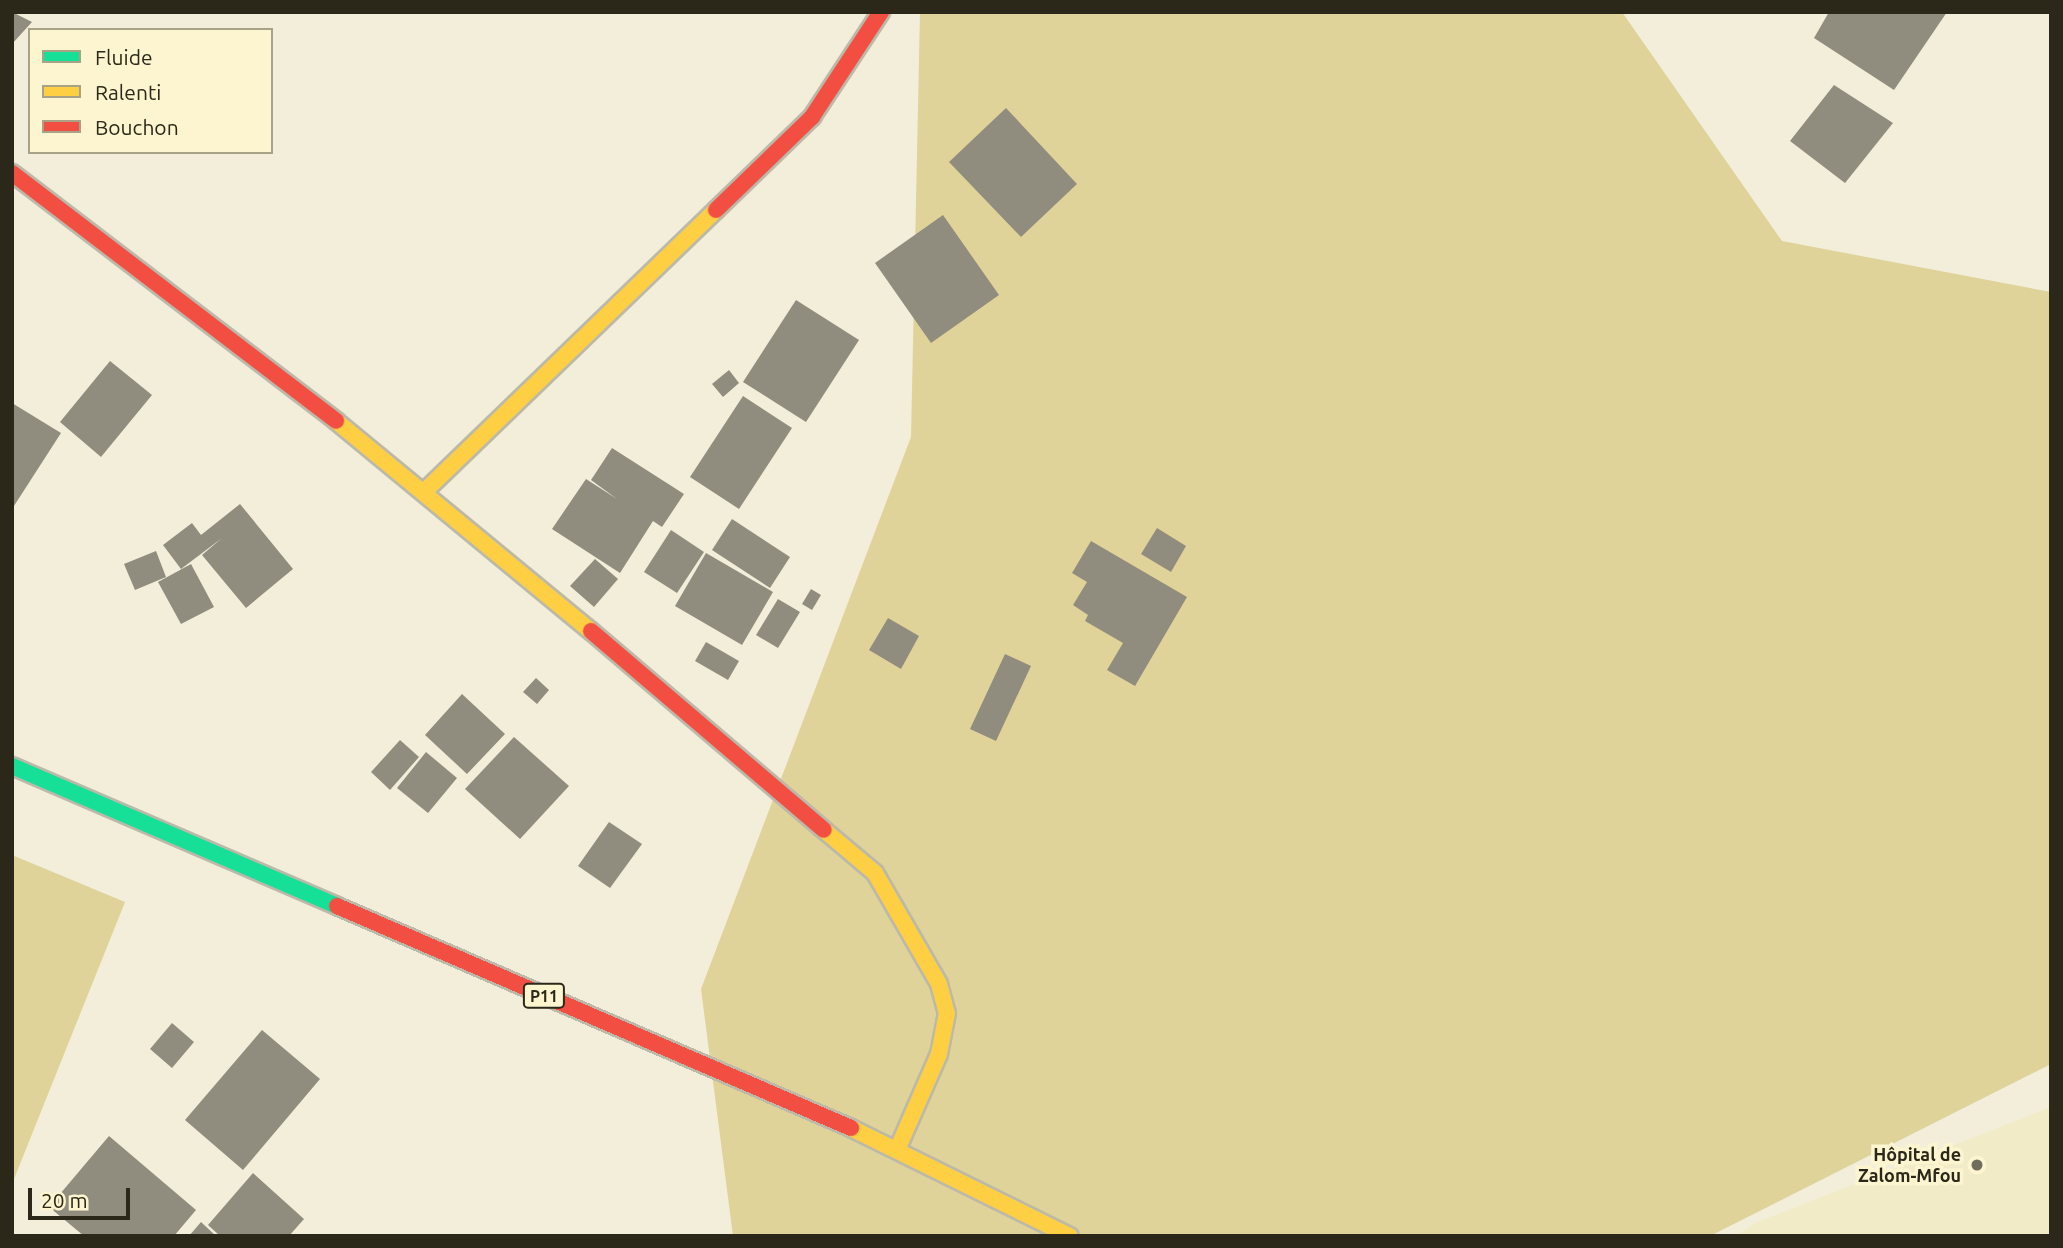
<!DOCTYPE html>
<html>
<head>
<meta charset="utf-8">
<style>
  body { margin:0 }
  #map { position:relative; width:2063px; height:1248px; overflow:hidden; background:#f2eeda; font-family:Ubuntu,sans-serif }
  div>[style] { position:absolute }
  .built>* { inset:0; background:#f1ebc8 }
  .forest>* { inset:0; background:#dfd399 }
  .building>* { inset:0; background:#908d7e }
  .roads { filter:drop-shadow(2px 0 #bcb9a9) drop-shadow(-2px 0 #bcb9a9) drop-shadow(0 2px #bcb9a9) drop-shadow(0 -2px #bcb9a9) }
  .fast>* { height:16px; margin:-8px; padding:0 8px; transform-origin:8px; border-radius:8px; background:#16e098 }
  .slow>* { height:16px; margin:-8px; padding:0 8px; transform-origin:8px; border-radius:8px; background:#ffcf43 }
  .jam>* { height:16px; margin:-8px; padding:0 8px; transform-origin:8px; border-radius:8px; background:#f24e42 }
  .dots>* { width:19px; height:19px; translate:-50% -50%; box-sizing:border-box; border:4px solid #fcf5cf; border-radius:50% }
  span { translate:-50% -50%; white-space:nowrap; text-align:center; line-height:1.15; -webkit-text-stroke:7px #fcf5cf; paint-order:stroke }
  .shield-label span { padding:2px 5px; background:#fcf5cf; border:2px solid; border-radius:5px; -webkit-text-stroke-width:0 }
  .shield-label { font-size:16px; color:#2b2819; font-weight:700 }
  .poi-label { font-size:18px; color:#2b2819; font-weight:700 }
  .right { translate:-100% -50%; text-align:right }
  .frame { position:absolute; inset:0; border:14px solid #2b2819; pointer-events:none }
  .legend { position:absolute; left:28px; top:28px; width:245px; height:126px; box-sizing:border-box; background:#fcf5cf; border:2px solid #a8a386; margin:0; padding:9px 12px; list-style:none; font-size:21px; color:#2b2819 }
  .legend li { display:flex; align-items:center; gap:14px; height:35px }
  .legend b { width:35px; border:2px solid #a8a386 }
  .scale { position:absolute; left:28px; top:1188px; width:102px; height:32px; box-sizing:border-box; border:4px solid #2b2819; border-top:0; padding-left:9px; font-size:21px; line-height:24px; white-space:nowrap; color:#2b2819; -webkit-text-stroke:5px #fcf5cf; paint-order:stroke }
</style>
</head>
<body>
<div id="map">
  <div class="built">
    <div style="clip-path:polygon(2051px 1107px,2051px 1236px,1736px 1236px,1755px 1223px)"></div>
  </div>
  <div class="forest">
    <div style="clip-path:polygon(920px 12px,1622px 12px,1782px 241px,2051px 292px,2051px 1064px,1710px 1236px,733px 1236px,701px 989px,911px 437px)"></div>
    <div style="clip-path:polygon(12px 855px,125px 902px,12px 1184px)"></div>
  </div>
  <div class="building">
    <div style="clip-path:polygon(12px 12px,32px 22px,12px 44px)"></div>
    <div style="clip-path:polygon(1829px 12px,1947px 12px,1894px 90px,1814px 38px)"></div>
    <div style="clip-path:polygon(1834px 85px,1893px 123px,1845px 183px,1790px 141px)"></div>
    <div style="clip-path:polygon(1006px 108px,1077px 184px,1021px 237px,949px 162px)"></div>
    <div style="clip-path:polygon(943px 215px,999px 295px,931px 343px,875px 263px)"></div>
    <div style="clip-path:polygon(796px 300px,859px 340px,806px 422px,743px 382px)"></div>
    <div style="clip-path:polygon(110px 361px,152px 395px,101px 457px,60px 422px)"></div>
    <div style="clip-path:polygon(729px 370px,739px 383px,723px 397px,712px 384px)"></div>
    <div style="clip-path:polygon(743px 396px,792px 428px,739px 509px,690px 477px)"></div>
    <div style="clip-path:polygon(12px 403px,61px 433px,12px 509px)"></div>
    <div style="clip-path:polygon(612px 448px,684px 494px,662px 527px,653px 521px,620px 573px,552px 529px,586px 479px,617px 499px,591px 480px)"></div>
    <div style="clip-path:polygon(240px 504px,293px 569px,246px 608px,202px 555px,222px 538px,181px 569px,163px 545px,192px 523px,201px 535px)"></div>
    <div style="clip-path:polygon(732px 519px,790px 557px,770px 588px,712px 550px)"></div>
    <div style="clip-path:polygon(1157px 528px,1186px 546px,1171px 572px,1141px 554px)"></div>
    <div style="clip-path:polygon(671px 530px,704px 552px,677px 593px,644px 572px)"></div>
    <div style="clip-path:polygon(1091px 541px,1187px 597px,1135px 686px,1107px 670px,1123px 643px,1085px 621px,1088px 615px,1073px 605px,1087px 582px,1072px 573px)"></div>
    <div style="clip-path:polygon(156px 551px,166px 577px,135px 590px,124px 564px)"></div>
    <div style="clip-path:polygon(706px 553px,773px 592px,742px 645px,675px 606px)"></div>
    <div style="clip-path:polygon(595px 559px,618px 579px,594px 607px,570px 586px)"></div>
    <div style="clip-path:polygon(191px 564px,214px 607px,181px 624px,158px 582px)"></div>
    <div style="clip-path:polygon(811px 589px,821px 595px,812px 610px,802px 604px)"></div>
    <div style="clip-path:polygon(778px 599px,800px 612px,778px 648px,756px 635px)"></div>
    <div style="clip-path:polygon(888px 618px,919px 636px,901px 669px,869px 650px)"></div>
    <div style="clip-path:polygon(706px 642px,739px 661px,728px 680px,695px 661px)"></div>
    <div style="clip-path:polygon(1005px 654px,1031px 666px,996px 741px,970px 729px)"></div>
    <div style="clip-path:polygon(536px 678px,549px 690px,537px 704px,523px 692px)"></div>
    <div style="clip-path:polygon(462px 694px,505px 734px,467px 774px,425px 735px)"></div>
    <div style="clip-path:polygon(514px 737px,569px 786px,520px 839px,465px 789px)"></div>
    <div style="clip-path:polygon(400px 740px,419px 757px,390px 790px,371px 772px)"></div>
    <div style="clip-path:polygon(426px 752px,457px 778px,428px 813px,397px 788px)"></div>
    <div style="clip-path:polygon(609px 822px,642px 844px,610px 888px,578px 866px)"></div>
    <div style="clip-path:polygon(172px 1023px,194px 1042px,172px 1068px,150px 1049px)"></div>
    <div style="clip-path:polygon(262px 1030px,320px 1079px,243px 1170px,185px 1120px)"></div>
    <div style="clip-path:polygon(109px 1136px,196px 1210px,174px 1236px,84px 1236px,49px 1207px)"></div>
    <div style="clip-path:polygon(253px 1173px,304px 1219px,289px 1236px,220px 1236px,208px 1225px)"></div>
    <div style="clip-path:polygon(201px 1222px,216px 1236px,189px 1236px)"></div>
  </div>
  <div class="roads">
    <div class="fast">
      <div style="left:12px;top:766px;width:354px;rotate:23.3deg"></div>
    </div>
    <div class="slow">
      <div style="left:336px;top:421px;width:330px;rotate:39.5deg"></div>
      <div style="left:426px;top:490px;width:403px;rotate:-44deg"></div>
      <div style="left:824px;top:830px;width:67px;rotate:40.1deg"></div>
      <div style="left:875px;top:873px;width:128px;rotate:60deg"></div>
      <div style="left:939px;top:984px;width:30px;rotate:75deg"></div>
      <div style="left:947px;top:1013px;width:42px;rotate:101deg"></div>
      <div style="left:939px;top:1054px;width:103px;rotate:113.6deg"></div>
      <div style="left:851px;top:1128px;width:244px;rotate:26.3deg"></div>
    </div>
    <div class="jam">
      <div style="left:12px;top:173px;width:408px;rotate:37.4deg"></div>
      <div style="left:716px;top:210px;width:134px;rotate:-44.1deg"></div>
      <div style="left:812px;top:117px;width:126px;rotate:-56.7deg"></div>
      <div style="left:591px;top:631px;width:306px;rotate:40.5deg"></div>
      <div style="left:337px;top:906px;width:560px;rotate:23.36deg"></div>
    </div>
  </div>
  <div class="dots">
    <div style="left:1977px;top:1165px;background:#716d5d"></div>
  </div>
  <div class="shield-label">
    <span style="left:544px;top:996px">P11</span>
  </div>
  <div class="poi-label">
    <span class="right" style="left:1961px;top:1165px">Hôpital de<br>Zalom-Mfou</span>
  </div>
  <div class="frame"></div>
  <ul class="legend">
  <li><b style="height:9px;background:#16e098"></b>Fluide</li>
  <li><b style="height:9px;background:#ffcf43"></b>Ralenti</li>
  <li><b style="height:9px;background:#f24e42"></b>Bouchon</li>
  </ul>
  <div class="scale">20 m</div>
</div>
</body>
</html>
